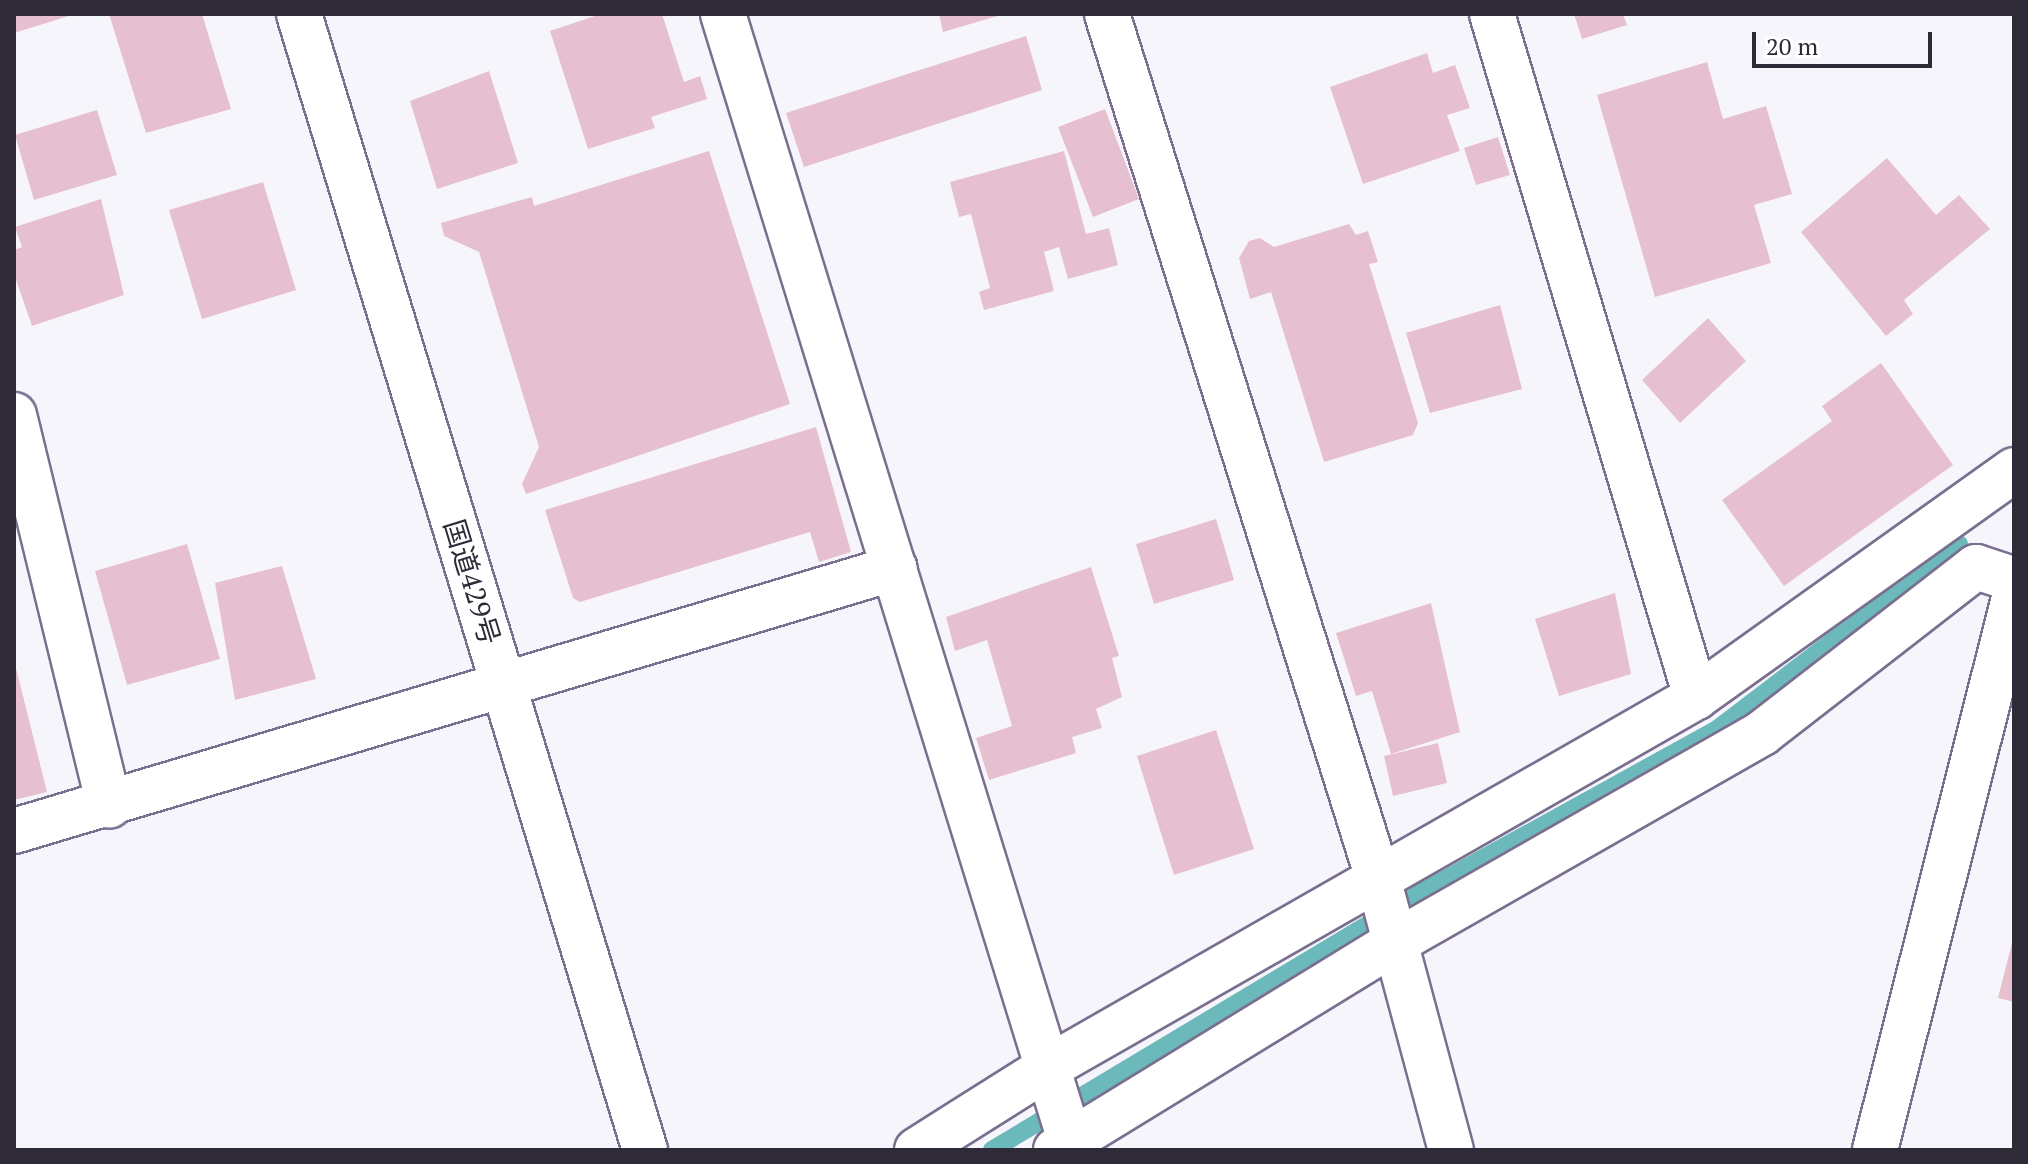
<!DOCTYPE html>
<html>
<head>
<meta charset="utf-8">
<style>
  body { margin:0 }
  #map { position:relative; width:2028px; height:1164px; overflow:hidden; background:#f7f5fc; font-family:"PT Serif","Noto Sans JP",serif }
  div>[style] { position:absolute }
  .stream>* { height:18px; margin:-9px; padding:0 9px; transform-origin:9px; border-radius:9px; background:#6cb9bc }
  .building>* { inset:0; background:#e7c0d0 }
  .roads { filter:drop-shadow(2px 0 #7a6f8f) drop-shadow(-2px 0 #7a6f8f) drop-shadow(0 2px #7a6f8f) drop-shadow(0 -2px #7a6f8f) }
  .minor>* { height:44px; margin:-22px; padding:0 22px; transform-origin:22px; border-radius:22px; background:#fff }
  .tertiary>* { height:44px; margin:-22px; padding:0 22px; transform-origin:22px; border-radius:22px; background:#fff }
  .trunk>* { height:44px; margin:-22px; padding:0 22px; transform-origin:22px; border-radius:22px; background:#fff }
  span { translate:-50% -50%; white-space:nowrap; text-align:center; line-height:1.15; -webkit-text-stroke:6px #fff; paint-order:stroke }
  .street-label { font-size:28px; color:#2e2a37 }
  .frame { position:absolute; inset:0; border:16px solid #2e2a37; pointer-events:none }
  .scale { position:absolute; left:1752px; top:32px; width:180px; height:36px; box-sizing:border-box; border:4px solid #2e2a37; border-top:0; padding-left:10px; font-size:24px; line-height:28px; white-space:nowrap; color:#2e2a37; -webkit-text-stroke:6px #fff; paint-order:stroke }
</style>
</head>
<body>
<div id="map">
  <div class="stream">
    <div style="left:992px;top:1150px;width:501px;rotate:-30.96deg"></div>
    <div style="left:1422px;top:892px;width:336px;rotate:-28.9deg"></div>
    <div style="left:1716px;top:730px;width:306px;rotate:-37.4deg"></div>
  </div>
  <div class="building">
    <div style="clip-path:polygon(14px 14px,72px 14px,72px 15px,14px 33px)"></div>
    <div style="clip-path:polygon(109px 14px,202px 14px,231px 109px,146px 133px)"></div>
    <div style="clip-path:polygon(601px 14px,662px 14px,684px 82px,700px 76px,707px 99px,651px 117px,655px 128px,588px 149px,550px 31px)"></div>
    <div style="clip-path:polygon(939px 14px,1001px 14px,1001px 15px,943px 32px)"></div>
    <div style="clip-path:polygon(1574px 14px,1623px 14px,1627px 25px,1582px 39px)"></div>
    <div style="clip-path:polygon(1026px 36px,1042px 90px,804px 167px,786px 113px)"></div>
    <div style="clip-path:polygon(1427px 53px,1433px 73px,1455px 65px,1470px 108px,1447px 115px,1460px 151px,1363px 184px,1330px 87px)"></div>
    <div style="clip-path:polygon(1707px 62px,1723px 119px,1766px 106px,1792px 194px,1754px 205px,1771px 263px,1655px 297px,1597px 95px)"></div>
    <div style="clip-path:polygon(489px 71px,518px 163px,437px 189px,410px 101px)"></div>
    <div style="clip-path:polygon(1105px 109px,1139px 199px,1093px 217px,1058px 127px)"></div>
    <div style="clip-path:polygon(97px 110px,117px 175px,34px 200px,15px 135px)"></div>
    <div style="clip-path:polygon(1498px 137px,1510px 175px,1476px 185px,1464px 148px)"></div>
    <div style="clip-path:polygon(709px 151px,790px 404px,526px 494px,522px 484px,539px 447px,479px 252px,444px 236px,441px 223px,532px 197px,534px 206px)"></div>
    <div style="clip-path:polygon(1064px 151px,1086px 234px,1109px 228px,1118px 265px,1068px 279px,1059px 247px,1044px 252px,1054px 291px,984px 310px,979px 292px,990px 288px,971px 214px,959px 217px,950px 182px)"></div>
    <div style="clip-path:polygon(1887px 158px,1936px 215px,1959px 195px,1990px 229px,1904px 300px,1913px 314px,1886px 336px,1801px 232px)"></div>
    <div style="clip-path:polygon(263px 182px,296px 290px,202px 319px,169px 210px)"></div>
    <div style="clip-path:polygon(101px 199px,124px 295px,32px 326px,14px 274px,14px 250px,22px 247px,15px 227px)"></div>
    <div style="clip-path:polygon(1349px 224px,1356px 235px,1368px 231px,1378px 262px,1369px 264px,1418px 423px,1413px 435px,1324px 462px,1271px 292px,1250px 299px,1239px 258px,1249px 241px,1260px 238px,1274px 247px)"></div>
    <div style="clip-path:polygon(1500px 305px,1522px 389px,1430px 413px,1406px 333px)"></div>
    <div style="clip-path:polygon(1708px 318px,1746px 361px,1680px 423px,1642px 380px)"></div>
    <div style="clip-path:polygon(1881px 363px,1953px 465px,1784px 586px,1722px 500px,1832px 421px,1822px 406px)"></div>
    <div style="clip-path:polygon(816px 427px,851px 552px,819px 562px,810px 532px,580px 602px,573px 598px,545px 510px)"></div>
    <div style="clip-path:polygon(1216px 519px,1234px 580px,1154px 604px,1136px 544px)"></div>
    <div style="clip-path:polygon(187px 544px,220px 659px,127px 685px,95px 571px)"></div>
    <div style="clip-path:polygon(282px 566px,316px 679px,235px 700px,215px 583px)"></div>
    <div style="clip-path:polygon(1091px 567px,1119px 656px,1112px 658px,1122px 697px,1096px 709px,1102px 728px,1072px 737px,1076px 753px,989px 780px,976px 738px,1012px 726px,987px 640px,955px 651px,946px 617px)"></div>
    <div style="clip-path:polygon(1615px 593px,1631px 674px,1559px 696px,1535px 619px)"></div>
    <div style="clip-path:polygon(1431px 603px,1460px 732px,1391px 754px,1372px 691px,1356px 696px,1336px 633px)"></div>
    <div style="clip-path:polygon(14px 660px,47px 792px,14px 800px)"></div>
    <div style="clip-path:polygon(1216px 730px,1254px 849px,1174px 875px,1137px 756px)"></div>
    <div style="clip-path:polygon(1438px 743px,1447px 783px,1393px 796px,1384px 756px)"></div>
    <div style="clip-path:polygon(2013px 939px,2014px 939px,2014px 1002px,1998px 998px)"></div>
  </div>
  <div class="roads">
    <div class="minor">
      <div style="left:723px;top:14px;width:1189px;rotate:72.88deg"></div>
      <div style="left:1107px;top:14px;width:906px;rotate:72.59deg"></div>
      <div style="left:1378px;top:878px;width:282px;rotate:75deg"></div>
      <div style="left:1492px;top:14px;width:713px;rotate:73.37deg"></div>
      <div style="left:14px;top:415px;width:402px;rotate:76.3deg"></div>
      <div style="left:14px;top:831px;width:919px;rotate:-16.62deg"></div>
      <div style="left:917px;top:1150px;width:160px;rotate:-32.2deg"></div>
      <div style="left:1052px;top:1065px;width:742px;rotate:-29.74deg"></div>
      <div style="left:1696px;top:697px;width:391px;rotate:-35.5deg"></div>
      <div style="left:1056px;top:1150px;width:396px;rotate:-31.5deg"></div>
      <div style="left:1394px;top:943px;width:424px;rotate:-29.7deg"></div>
      <div style="left:1762px;top:733px;width:271px;rotate:-37.8deg"></div>
      <div style="left:1976px;top:567px;width:40px;rotate:18deg"></div>
    </div>
    <div class="tertiary">
      <div style="left:1875px;top:1150px;width:569px;rotate:-75.87deg"></div>
    </div>
    <div class="trunk">
      <div style="left:299px;top:14px;width:1188px;rotate:73.06deg"></div>
    </div>
  </div>
  <div class="street-label">
    <span style="left:472px;top:582px;rotate:73deg">国道429号</span>
  </div>
  <div class="frame"></div>
  <div class="scale">20 m</div>
</div>
</body>
</html>
